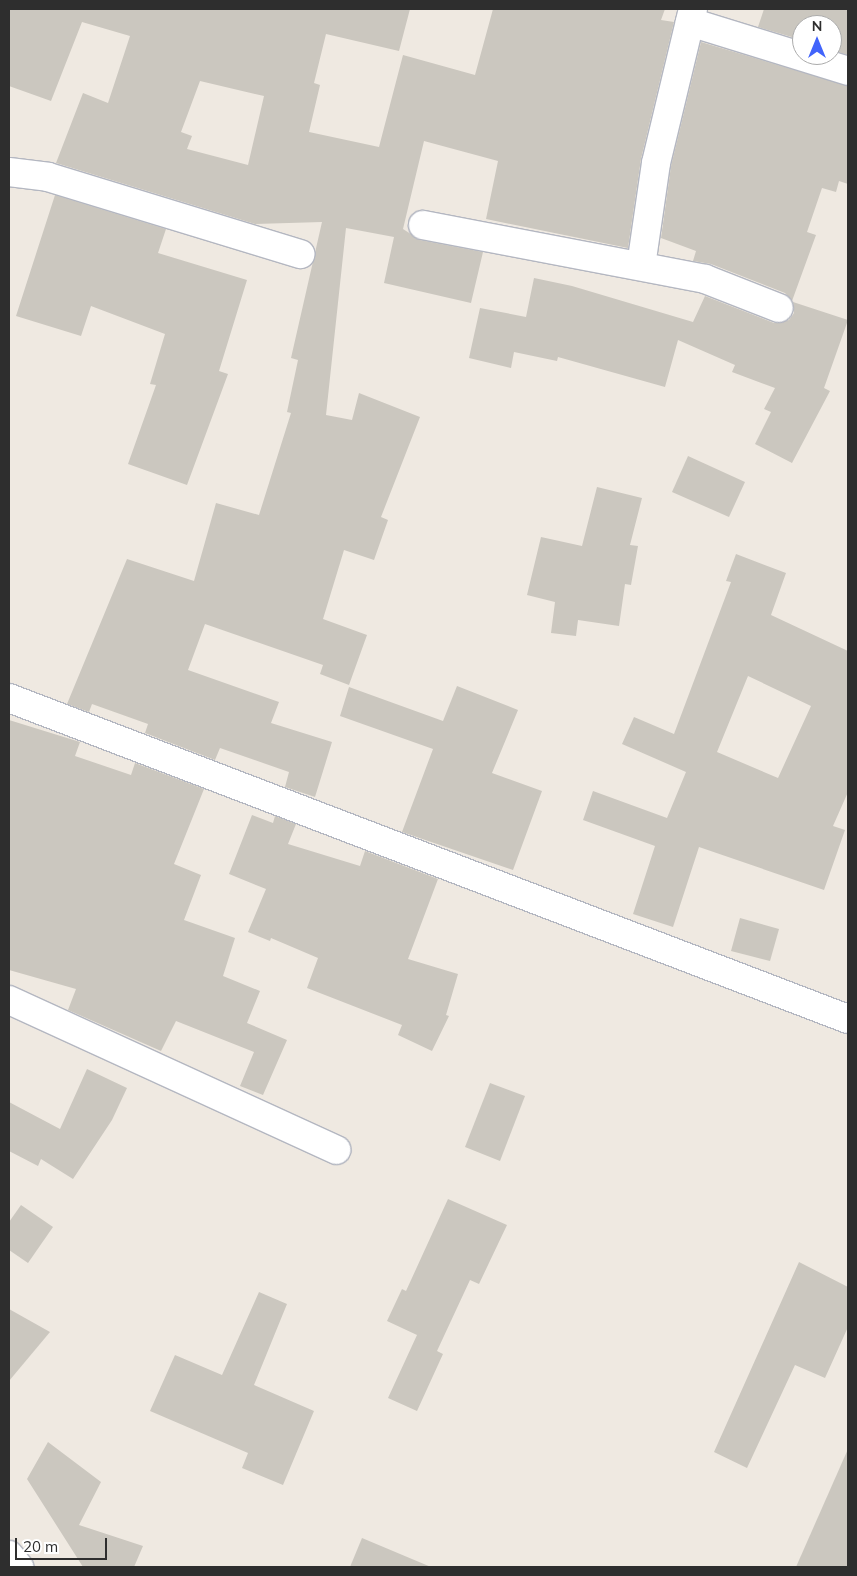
<!DOCTYPE html>
<html>
<head>
<meta charset="utf-8">
<style>
  body { margin:0 }
  #map { position:relative; width:857px; height:1576px; overflow:hidden; background:#efe9e1; font-family:Mulish,sans-serif }
  div>[style] { position:absolute }
  .building>* { inset:0; background:#cbc7bf }
  .roads { filter:drop-shadow(1px 0 #b4b7c1) drop-shadow(-1px 0 #b4b7c1) drop-shadow(0 1px #b4b7c1) drop-shadow(0 -1px #b4b7c1) }
  .minor>* { height:28px; margin:-14px; padding:0 14px; transform-origin:14px; border-radius:14px; background:#fff }
  .tertiary>* { height:28px; margin:-14px; padding:0 14px; transform-origin:14px; border-radius:14px; background:#fff }
  span { translate:-50% -50%; white-space:nowrap; text-align:center; line-height:1.15; -webkit-text-stroke:4px #fff; paint-order:stroke }
  .frame { position:absolute; inset:0; border:10px solid #2e2e2e; pointer-events:none }
  .north { position:absolute; left:792px; top:15px; width:50px; height:50px; box-sizing:border-box; background:#fff; border:1px solid #ababab; border-radius:50%; rotate:0deg; font-size:14px; font-weight:700; line-height:20px; text-align:center; color:#2e2e2e }
  .north::after { content:''; display:block; margin:auto; width:18px; height:22px; background:#4264fb; clip-path:polygon(50% 0,100% 100%,50% 72%,0 100%) }
  .scale { position:absolute; left:15px; top:1538px; width:92px; height:22px; box-sizing:border-box; border:2px solid #2e2e2e; border-top:0; padding-left:6px; font-size:15px; line-height:18px; white-space:nowrap; color:#2e2e2e; -webkit-text-stroke:4px #fff; paint-order:stroke }
</style>
</head>
<body>
<div id="map">
  <div class="building">
    <div style="clip-path:polygon(evenodd,9px 9px,410px 9px,399px 51px,326px 34px,314px 83px,320px 85px,309px 132px,379px 147px,403px 55px,475px 75px,493px 9px,665px 9px,661px 20px,674px 22px,641px 159px,628px 248px,486px 219px,498px 161px,424px 141px,403px 229px,420px 240px,483px 252px,471px 303px,384px 283px,394px 237px,346px 228px,326px 415px,352px 420px,359px 393px,420px 417px,381px 517px,388px 520px,374px 560px,344px 550px,323px 619px,367px 635px,349px 685px,320px 674px,323px 665px,205px 624px,188px 670px,279px 702px,271px 723px,332px 742px,315px 797px,285px 787px,289px 772px,220px 748px,215px 760px,145px 733px,148px 724px,92px 704px,89px 712px,67px 704px,127px 559px,194px 581px,216px 503px,259px 515px,291px 413px,287px 412px,298px 360px,291px 358px,322px 222px,255px 224px,56px 163px,83px 93px,108px 103px,130px 36px,82px 22px,51px 101px,9px 86px,9px 9px,200px 81px,264px 96px,248px 165px,187px 149px,192px 136px,181px 132px,200px 81px)"></div>
    <div style="clip-path:polygon(764px 9px,848px 9px,848px 55px,832px 50px,832px 25px,802px 25px,802px 40px,758px 27px)"></div>
    <div style="clip-path:polygon(701px 42px,848px 86px,848px 184px,839px 181px,836px 192px,822px 188px,807px 232px,816px 235px,792px 301px,785px 293px,711px 264px,693px 261px,696px 251px,661px 238px,671px 166px)"></div>
    <div style="clip-path:polygon(55px 195px,166px 229px,158px 253px,247px 280px,219px 371px,228px 374px,187px 485px,128px 464px,156px 385px,150px 384px,165px 334px,91px 306px,81px 336px,16px 316px)"></div>
    <div style="clip-path:polygon(534px 278px,572px 286px,693px 322px,705px 296px,774px 323px,789px 320px,794px 313px,793px 302px,848px 320px,824px 388px,830px 391px,792px 463px,755px 444px,771px 412px,764px 409px,775px 388px,732px 372px,735px 365px,678px 340px,665px 387px,558px 357px,557px 361px,514px 352px,511px 368px,469px 358px,480px 308px,526px 317px)"></div>
    <div style="clip-path:polygon(688px 456px,745px 482px,729px 517px,672px 492px)"></div>
    <div style="clip-path:polygon(597px 487px,642px 498px,630px 545px,638px 546px,631px 585px,625px 584px,619px 626px,578px 620px,576px 636px,551px 633px,555px 602px,527px 595px,541px 537px,582px 546px)"></div>
    <div style="clip-path:polygon(evenodd,736px 554px,786px 573px,771px 615px,848px 651px,848px 792px,833px 826px,845px 830px,824px 890px,699px 847px,673px 927px,633px 914px,655px 846px,583px 820px,593px 791px,667px 818px,686px 772px,622px 744px,634px 717px,674px 734px,731px 582px,726px 581px,736px 554px,748px 676px,811px 706px,778px 778px,717px 752px,748px 676px)"></div>
    <div style="clip-path:polygon(457px 686px,518px 710px,492px 773px,542px 791px,513px 870px,402px 832px,433px 749px,340px 716px,349px 687px,443px 721px)"></div>
    <div style="clip-path:polygon(9px 720px,80px 742px,75px 756px,131px 775px,135px 763px,204px 789px,174px 864px,201px 875px,184px 920px,235px 938px,223px 976px,260px 991px,247px 1023px,287px 1040px,263px 1095px,240px 1086px,254px 1052px,176px 1021px,161px 1051px,68px 1010px,76px 989px,9px 970px)"></div>
    <div style="clip-path:polygon(252px 815px,273px 823px,275px 816px,296px 824px,288px 844px,360px 866px,365px 851px,438px 879px,408px 959px,458px 974px,446px 1015px,449px 1016px,432px 1051px,398px 1035px,402px 1025px,307px 988px,318px 958px,271px 938px,270px 941px,248px 932px,266px 889px,229px 874px)"></div>
    <div style="clip-path:polygon(740px 918px,779px 929px,770px 961px,731px 951px)"></div>
    <div style="clip-path:polygon(87px 1069px,127px 1088px,112px 1120px,73px 1179px,41px 1159px,38px 1166px,9px 1151px,9px 1102px,60px 1129px)"></div>
    <div style="clip-path:polygon(490px 1083px,525px 1096px,500px 1161px,465px 1147px)"></div>
    <div style="clip-path:polygon(448px 1199px,507px 1225px,479px 1284px,470px 1280px,437px 1351px,443px 1354px,417px 1411px,388px 1398px,417px 1335px,387px 1321px,402px 1289px,406px 1291px)"></div>
    <div style="clip-path:polygon(21px 1205px,53px 1227px,28px 1263px,9px 1250px,9px 1222px)"></div>
    <div style="clip-path:polygon(799px 1262px,848px 1287px,848px 1327px,825px 1378px,795px 1365px,747px 1468px,714px 1452px)"></div>
    <div style="clip-path:polygon(259px 1292px,287px 1304px,254px 1385px,314px 1411px,283px 1485px,242px 1468px,248px 1453px,150px 1411px,175px 1355px,222px 1375px)"></div>
    <div style="clip-path:polygon(9px 1309px,50px 1332px,9px 1381px)"></div>
    <div style="clip-path:polygon(48px 1442px,101px 1482px,79px 1525px,143px 1546px,134px 1567px,83px 1567px,27px 1479px)"></div>
    <div style="clip-path:polygon(848px 1449px,848px 1567px,796px 1567px)"></div>
    <div style="clip-path:polygon(362px 1538px,431px 1567px,350px 1567px)"></div>
  </div>
  <div class="roads">
    <div class="minor">
      <div style="left:690px;top:22px;width:165px;rotate:17.2deg"></div>
      <div style="left:9px;top:172px;width:39px;rotate:7deg"></div>
      <div style="left:48px;top:177px;width:264px;rotate:17deg"></div>
      <div style="left:423px;top:225px;width:287px;rotate:10.8deg"></div>
      <div style="left:705px;top:279px;width:79px;rotate:21.4deg"></div>
      <div style="left:641px;top:266px;width:104px;rotate:-81.7deg"></div>
      <div style="left:656px;top:163px;width:158px;rotate:-76.5deg"></div>
      <div style="left:9px;top:698px;width:898px;rotate:20.94deg"></div>
      <div style="left:9px;top:1000px;width:360px;rotate:24.6deg"></div>
    </div>
    <div class="tertiary">
      <div style="left:9px;top:1555px;width:16px;rotate:50deg"></div>
    </div>
  </div>
  <div class="frame"></div>
  <div class="north">N</div>
  <div class="scale">20 m</div>
</div>
</body>
</html>
